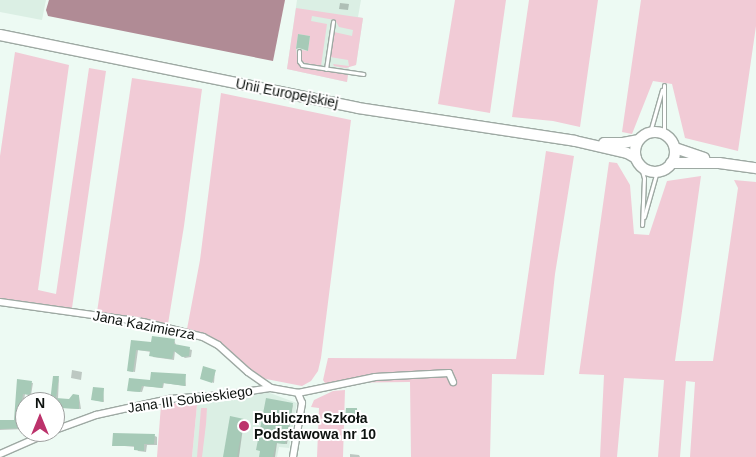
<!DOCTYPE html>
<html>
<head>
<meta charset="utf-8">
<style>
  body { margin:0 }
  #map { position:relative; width:756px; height:457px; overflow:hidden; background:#edfaf3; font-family:Helvetica,sans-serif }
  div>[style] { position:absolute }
  .built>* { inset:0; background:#dbefe4 }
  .green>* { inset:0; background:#f1cbd6 }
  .water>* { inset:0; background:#b08b95 }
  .shadow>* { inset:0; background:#0003 }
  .building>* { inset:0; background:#a6cab7 }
  .roads { filter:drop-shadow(1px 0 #9ea9a3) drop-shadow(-1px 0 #9ea9a3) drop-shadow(0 1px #9ea9a3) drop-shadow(0 -1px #9ea9a3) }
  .service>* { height:3px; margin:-1.5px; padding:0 1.5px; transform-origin:1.5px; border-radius:1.5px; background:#fff }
  .minor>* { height:6px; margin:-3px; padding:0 3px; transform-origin:3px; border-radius:3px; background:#fff }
  .primary>* { height:10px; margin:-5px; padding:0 5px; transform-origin:5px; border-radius:5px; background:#fff }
  .primary>.ring { margin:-5px; padding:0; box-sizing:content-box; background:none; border:10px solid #fff; border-radius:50% }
  .dots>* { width:14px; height:14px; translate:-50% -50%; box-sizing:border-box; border:2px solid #fff; border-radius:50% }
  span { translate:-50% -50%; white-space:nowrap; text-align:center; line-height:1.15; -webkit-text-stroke:4px #fff; paint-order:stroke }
  .street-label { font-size:14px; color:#0d120f }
  .poi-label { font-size:14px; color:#0d120f; font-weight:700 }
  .left { translate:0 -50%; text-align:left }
  .north { position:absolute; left:15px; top:392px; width:50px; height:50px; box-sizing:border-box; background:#fff; border:1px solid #9ea09f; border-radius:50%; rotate:0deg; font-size:14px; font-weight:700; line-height:20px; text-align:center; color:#0d120f }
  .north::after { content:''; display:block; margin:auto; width:18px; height:22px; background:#bc326b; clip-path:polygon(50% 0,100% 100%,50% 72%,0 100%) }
</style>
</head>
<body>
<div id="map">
  <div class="built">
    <div style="clip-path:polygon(0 0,46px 0,42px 20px,0 12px)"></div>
    <div style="clip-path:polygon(297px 0,361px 0,358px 17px,363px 18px,356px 65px,349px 66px,347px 82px,287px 69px)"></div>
    <div style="clip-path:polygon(267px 392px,297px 403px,289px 448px,279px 447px,277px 457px,192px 457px,197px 405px)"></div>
  </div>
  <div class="green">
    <div style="clip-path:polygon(455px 0,506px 0,490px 113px,438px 104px)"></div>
    <div style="clip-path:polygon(529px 0,598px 0,580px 127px,553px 121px,512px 117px)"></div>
    <div style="clip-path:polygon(641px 0,756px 0,756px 26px,738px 151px,685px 138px,672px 84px,653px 81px,632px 134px,622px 132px)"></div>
    <div style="clip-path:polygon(296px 8px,363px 18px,356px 65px,346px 68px,334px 66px,333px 64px,349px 66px,348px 60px,330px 57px,334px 32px,352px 36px,353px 30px,339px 27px,335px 20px,312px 16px,311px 21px,327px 24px,321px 66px,302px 62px,301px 50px,308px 51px,310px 36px,298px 34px,296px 49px,298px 63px,304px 67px,348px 74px,347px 82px,287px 69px)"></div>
    <div style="clip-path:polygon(15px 52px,69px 65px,38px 290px,56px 294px,89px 68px,106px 71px,72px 308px,0 298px,0 156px)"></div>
    <div style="clip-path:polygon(132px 78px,202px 89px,184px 226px,168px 324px,97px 312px)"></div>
    <div style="clip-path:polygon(221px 93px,351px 120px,321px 358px,318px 371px,311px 381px,302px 386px,261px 378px,217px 341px,205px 334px,187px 329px,200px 260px)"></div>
    <div style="clip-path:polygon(546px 151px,574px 156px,555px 274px,544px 375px,492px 374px,490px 457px,411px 457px,410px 382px,325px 383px,323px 380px,328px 358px,516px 359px)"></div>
    <div style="clip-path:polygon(609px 162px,617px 163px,630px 185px,634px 234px,649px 235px,667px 181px,701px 176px,675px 361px,713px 361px,738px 188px,734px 180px,756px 182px,756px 457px,690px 457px,695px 382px,686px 381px,680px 457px,658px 457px,664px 380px,624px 378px,617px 457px,600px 457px,604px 375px,579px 374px)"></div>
    <div style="clip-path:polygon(345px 390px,343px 457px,317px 457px,319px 408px,311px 407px,314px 400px,333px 391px)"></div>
    <div style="clip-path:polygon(176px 403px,197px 405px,192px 457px,157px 457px,161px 405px)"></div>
    <div style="clip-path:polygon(201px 408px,207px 408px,206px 424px,202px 457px,197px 457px)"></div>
  </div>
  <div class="water">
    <div style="clip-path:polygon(49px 0,285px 0,273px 61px,48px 16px,46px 10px)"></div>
  </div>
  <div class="shadow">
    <div style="clip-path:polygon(340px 3px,349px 4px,348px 10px,339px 9px)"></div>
    <div style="clip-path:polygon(174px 340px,176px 345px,192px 350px,191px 357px,185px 358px,175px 351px,174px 360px,153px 357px,151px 352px,138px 350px,135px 372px,128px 371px,132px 341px,152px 343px)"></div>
    <div style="clip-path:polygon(72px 370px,82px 372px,81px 380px,71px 378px)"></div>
    <div style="clip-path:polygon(215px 371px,214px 383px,203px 379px)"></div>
    <div style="clip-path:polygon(185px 376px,186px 386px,164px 383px,163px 388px,144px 386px,142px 392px,130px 391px,151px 382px)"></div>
    <div style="clip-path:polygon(59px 377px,58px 399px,69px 400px,79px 396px,81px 409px,63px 408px,63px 414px,55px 413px,55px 402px,51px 402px)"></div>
    <div style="clip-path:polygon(18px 381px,33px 383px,31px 395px,25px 394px,22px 417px,25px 417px,25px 429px,0 430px,0 421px,15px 421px)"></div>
    <div style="clip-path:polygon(103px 389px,104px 402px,94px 400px)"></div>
    <div style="clip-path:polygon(293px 404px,287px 444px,277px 443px,275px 457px,260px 457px)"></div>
    <div style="clip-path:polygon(357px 409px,358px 419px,347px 418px)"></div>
    <div style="clip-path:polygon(244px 420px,239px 457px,224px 457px)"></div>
    <div style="clip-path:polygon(155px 436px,157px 437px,157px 445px,147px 445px,146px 452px,138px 451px,136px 447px,113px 445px)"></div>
    <div style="clip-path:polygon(350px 454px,359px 455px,360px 457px,350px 457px)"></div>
  </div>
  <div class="building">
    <div style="clip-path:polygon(298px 34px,310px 36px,308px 51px,299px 48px,296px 49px)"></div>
    <div style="clip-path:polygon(152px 336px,175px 339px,174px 344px,190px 347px,189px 356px,182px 357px,174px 351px,172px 359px,155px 357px,149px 356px,150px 351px,136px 350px,133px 372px,127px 371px,131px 340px,151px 342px)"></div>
    <div style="clip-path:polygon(203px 366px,216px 370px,212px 383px,200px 379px)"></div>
    <div style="clip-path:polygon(151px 372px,186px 374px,185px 386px,163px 383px,162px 388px,142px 386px,140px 392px,127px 391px,129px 378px,150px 380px)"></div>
    <div style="clip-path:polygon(53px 376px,59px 376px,56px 398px,69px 399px,73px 394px,79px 395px,79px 409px,62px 408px,61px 414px,55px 413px,55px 402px,50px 402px)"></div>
    <div style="clip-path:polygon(17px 379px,32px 381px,30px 395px,23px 394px,20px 415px,25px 415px,25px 428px,0 429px,0 420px,14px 420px)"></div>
    <div style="clip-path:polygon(93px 387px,104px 388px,103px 402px,91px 400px)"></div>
    <div style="clip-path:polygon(266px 398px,293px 403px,285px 444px,276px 443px,273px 457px,259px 457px,260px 451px,256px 450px)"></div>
    <div style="clip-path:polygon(346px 408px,357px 408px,357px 419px,345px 419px)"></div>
    <div style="clip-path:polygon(230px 416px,244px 419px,237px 457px,223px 457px)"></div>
    <div style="clip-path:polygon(113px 433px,155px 434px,154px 444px,144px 444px,144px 451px,134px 450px,134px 446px,112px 446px)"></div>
  </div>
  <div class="roads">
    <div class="service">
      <div style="left:299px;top:51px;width:10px;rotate:90deg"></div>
      <div style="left:299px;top:61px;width:5px;rotate:53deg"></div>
      <div style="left:302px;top:65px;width:62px;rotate:8.4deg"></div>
      <div style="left:326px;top:69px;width:48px;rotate:-81.5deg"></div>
      <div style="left:664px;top:85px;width:49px;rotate:90deg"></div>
      <div style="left:650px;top:132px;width:44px;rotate:-74.1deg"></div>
      <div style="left:641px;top:167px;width:11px;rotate:75deg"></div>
      <div style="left:644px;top:178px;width:47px;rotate:92.4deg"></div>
      <div style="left:644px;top:217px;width:48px;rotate:-74.2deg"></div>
    </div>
    <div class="minor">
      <div style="left:0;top:302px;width:144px;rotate:8deg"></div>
      <div style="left:143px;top:322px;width:62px;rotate:14deg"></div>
      <div style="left:203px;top:337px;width:17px;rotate:28deg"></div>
      <div style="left:218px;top:345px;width:40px;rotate:42deg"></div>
      <div style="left:248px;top:372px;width:28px;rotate:35deg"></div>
      <div style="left:55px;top:430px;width:44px;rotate:-20.1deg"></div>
      <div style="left:96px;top:415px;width:75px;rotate:-12.4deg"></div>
      <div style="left:169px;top:399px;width:55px;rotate:-4.2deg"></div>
      <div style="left:224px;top:395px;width:48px;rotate:-8.5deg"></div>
      <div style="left:271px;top:388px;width:27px;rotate:10deg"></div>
      <div style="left:298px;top:393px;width:79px;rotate:-11.7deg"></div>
      <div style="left:375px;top:377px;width:74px;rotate:-3.1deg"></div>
      <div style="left:449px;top:373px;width:10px;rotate:66deg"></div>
      <div style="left:0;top:454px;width:55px;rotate:-23.7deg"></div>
      <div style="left:293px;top:457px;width:55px;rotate:-80.5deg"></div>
      <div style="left:302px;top:403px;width:11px;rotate:-112deg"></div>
    </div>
    <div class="primary">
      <div style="left:0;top:35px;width:365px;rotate:11.5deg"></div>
      <div style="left:358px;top:108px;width:219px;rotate:8.6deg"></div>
      <div style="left:575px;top:141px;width:53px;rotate:13deg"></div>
      <div style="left:627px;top:153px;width:10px;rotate:29deg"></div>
      <div class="ring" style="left:635px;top:132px;width:30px;height:30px"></div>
      <div style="left:604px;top:143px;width:19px"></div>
      <div style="left:623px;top:143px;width:15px;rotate:-11deg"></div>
      <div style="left:675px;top:148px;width:31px;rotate:19deg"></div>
      <div style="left:671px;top:163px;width:48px"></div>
      <div style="left:719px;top:163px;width:37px;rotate:8deg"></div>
    </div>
  </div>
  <div class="dots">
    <div style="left:244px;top:426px;background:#bc326b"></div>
  </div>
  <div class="street-label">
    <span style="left:287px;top:93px;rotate:11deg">Unii Europejskiej</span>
    <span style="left:144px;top:325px;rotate:11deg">Jana Kazimierza</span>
    <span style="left:190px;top:399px;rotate:-8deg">Jana III Sobieskiego</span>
  </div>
  <div class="poi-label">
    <span class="left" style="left:254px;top:426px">Publiczna Szkoła<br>Podstawowa nr 10</span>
  </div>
  <div class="north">N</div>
</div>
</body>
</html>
